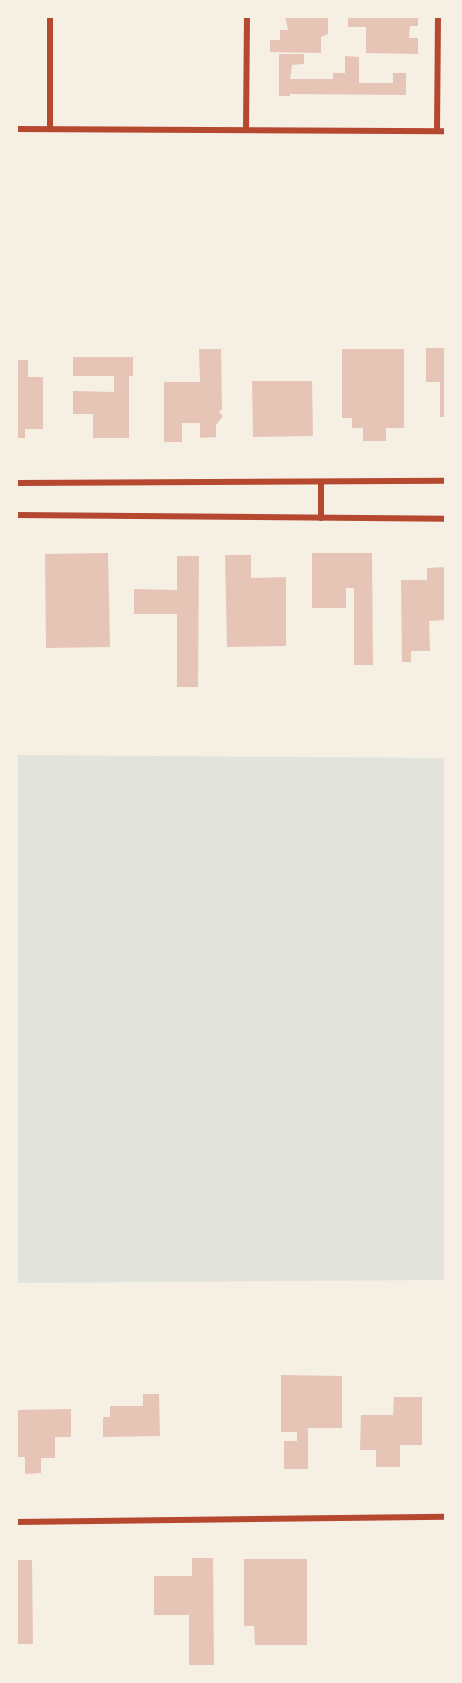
<!DOCTYPE html>
<html>
<head>
<meta charset="utf-8">
<style>
  body { margin:0 }
  #map { position:relative; width:462px; height:1683px; overflow:hidden; background:#f6efe4; font-family:"IBM Plex Sans",sans-serif }
  div>[style] { position:absolute }
  .green>* { inset:0; background:#e2e4dc }
  .building>* { inset:0; background:#e6c5b7 }
  .minor>* { height:6px; margin:-3px; padding:0 3px; transform-origin:3px; border-radius:3px; background:#b5482f }
  span { translate:-50% -50%; white-space:nowrap; text-align:center; line-height:1.15; -webkit-text-stroke:5px #f6efe4; paint-order:stroke }
  .frame { position:absolute; inset:0; border:18px solid #f6efe4; pointer-events:none }
</style>
</head>
<body>
<div id="map">
  <div class="green">
    <div style="clip-path:polygon(17px 755px,445px 758px,445px 1280px,17px 1283px)"></div>
  </div>
  <div class="building">
    <div style="clip-path:polygon(285px 16px,328px 16px,328px 34px,321px 37px,321px 53px,270px 52px,270px 40px,280px 40px,280px 30px,288px 30px)"></div>
    <div style="clip-path:polygon(348px 16px,418px 16px,418px 26px,410px 26px,409px 38px,418px 38px,418px 54px,366px 53px,366px 27px,348px 27px)"></div>
    <div style="clip-path:polygon(279px 54px,304px 54px,304px 64px,292px 65px,290px 79px,333px 79px,333px 73px,345px 73px,345px 56px,359px 57px,359px 83px,393px 83px,393px 73px,406px 73px,406px 95px,290px 94px,290px 96px,279px 96px)"></div>
    <div style="clip-path:polygon(426px 348px,446px 348px,446px 417px,440px 417px,440px 382px,426px 382px)"></div>
    <div style="clip-path:polygon(199px 349px,221px 349px,222px 409px,219px 412px,223px 416px,216px 425px,216px 437px,200px 438px,200px 423px,182px 423px,182px 442px,164px 442px,164px 382px,200px 382px)"></div>
    <div style="clip-path:polygon(342px 349px,404px 349px,404px 428px,386px 428px,386px 441px,363px 441px,363px 428px,352px 428px,352px 418px,342px 418px)"></div>
    <div style="clip-path:polygon(73px 357px,133px 357px,133px 376px,129px 376px,129px 438px,93px 438px,93px 414px,73px 414px,73px 391px,114px 392px,114px 376px,73px 376px)"></div>
    <div style="clip-path:polygon(16px 360px,28px 360px,28px 377px,43px 377px,43px 429px,25px 429px,25px 438px,16px 438px)"></div>
    <div style="clip-path:polygon(252px 381px,312px 381px,313px 436px,253px 437px)"></div>
    <div style="clip-path:polygon(108px 553px,110px 647px,46px 648px,45px 554px)"></div>
    <div style="clip-path:polygon(312px 553px,372px 553px,373px 665px,354px 665px,354px 588px,346px 588px,346px 608px,312px 608px)"></div>
    <div style="clip-path:polygon(225px 555px,251px 555px,251px 578px,286px 577px,286px 646px,227px 647px)"></div>
    <div style="clip-path:polygon(177px 556px,199px 556px,198px 687px,177px 687px,177px 614px,134px 614px,134px 589px,177px 590px)"></div>
    <div style="clip-path:polygon(446px 567px,446px 620px,429px 621px,430px 651px,411px 651px,411px 662px,402px 662px,401px 580px,427px 580px,427px 568px)"></div>
    <div style="clip-path:polygon(281px 1375px,342px 1376px,342px 1428px,308px 1428px,308px 1469px,284px 1469px,284px 1441px,297px 1441px,297px 1432px,281px 1432px)"></div>
    <div style="clip-path:polygon(143px 1394px,159px 1394px,160px 1436px,103px 1437px,103px 1417px,110px 1417px,110px 1406px,143px 1406px)"></div>
    <div style="clip-path:polygon(394px 1397px,422px 1397px,422px 1445px,400px 1445px,400px 1467px,376px 1467px,376px 1450px,360px 1450px,361px 1415px,393px 1415px)"></div>
    <div style="clip-path:polygon(71px 1409px,71px 1437px,55px 1437px,55px 1458px,41px 1458px,41px 1473px,25px 1474px,25px 1457px,16px 1457px,16px 1410px)"></div>
    <div style="clip-path:polygon(192px 1558px,213px 1558px,214px 1666px,189px 1666px,189px 1615px,154px 1615px,154px 1576px,192px 1576px)"></div>
    <div style="clip-path:polygon(244px 1559px,307px 1559px,307px 1645px,255px 1645px,254px 1626px,244px 1626px)"></div>
    <div style="clip-path:polygon(16px 1560px,32px 1560px,33px 1644px,16px 1644px)"></div>
  </div>
  <div class="minor">
    <div style="left:16px;top:129px;width:430px;rotate:0.3deg"></div>
    <div style="left:50px;top:129px;width:113px;rotate:-90deg"></div>
    <div style="left:246px;top:130px;width:114px;rotate:-89.5deg"></div>
    <div style="left:437px;top:131px;width:115px;rotate:-89.5deg"></div>
    <div style="left:321px;top:482px;width:36px;rotate:90deg"></div>
    <div style="left:16px;top:483px;width:430px;rotate:-0.3deg"></div>
    <div style="left:16px;top:515px;width:430px;rotate:0.5deg"></div>
    <div style="left:16px;top:1522px;width:430px;rotate:-0.7deg"></div>
  </div>
  <div class="frame"></div>
</div>
</body>
</html>
